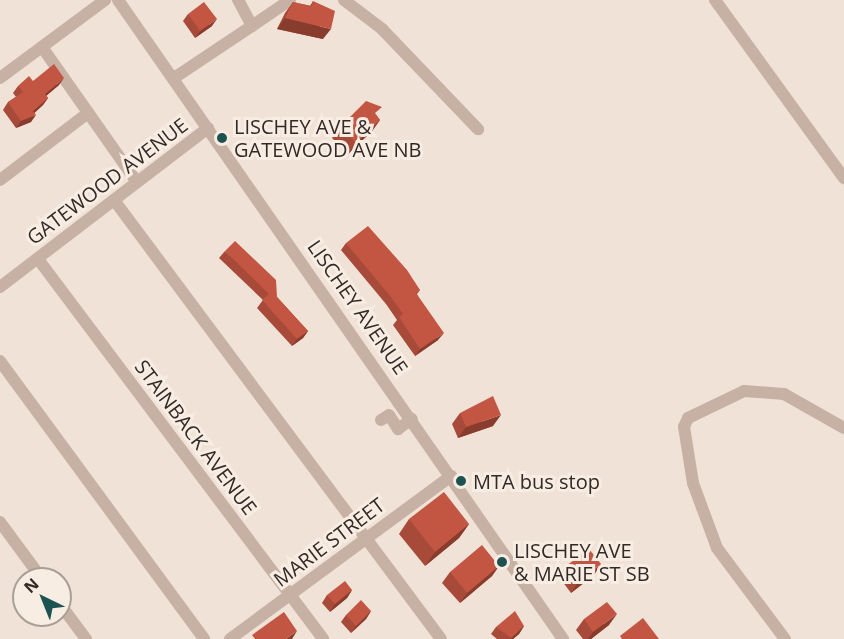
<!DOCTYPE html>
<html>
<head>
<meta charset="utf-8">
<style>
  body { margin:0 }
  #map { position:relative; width:844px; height:639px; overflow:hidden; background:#f0e2d7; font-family:"Open Sans",sans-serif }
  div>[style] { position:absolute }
  .minor>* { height:12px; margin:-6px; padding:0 6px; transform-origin:6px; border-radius:6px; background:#c7b1a4 }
  .wall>* { inset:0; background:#a84a39 }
  .shaded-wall>* { inset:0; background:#883c2e }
  .building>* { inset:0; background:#c35642 }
  .dots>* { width:16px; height:16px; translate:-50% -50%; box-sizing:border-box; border:3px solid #f8ede3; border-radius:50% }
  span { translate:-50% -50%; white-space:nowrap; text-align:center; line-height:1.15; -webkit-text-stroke:6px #f8ede3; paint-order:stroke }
  .poi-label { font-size:20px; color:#332926 }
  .left { translate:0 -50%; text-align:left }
  .street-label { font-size:20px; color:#332926 }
  .north { position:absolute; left:12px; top:567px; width:60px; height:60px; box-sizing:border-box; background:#f8ede3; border:2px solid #a99f97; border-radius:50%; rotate:317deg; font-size:16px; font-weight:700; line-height:24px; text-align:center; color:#332926 }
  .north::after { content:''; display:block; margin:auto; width:21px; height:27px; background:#1c5352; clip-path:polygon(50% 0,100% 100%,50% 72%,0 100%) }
</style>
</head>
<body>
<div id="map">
  <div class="minor">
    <div style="left:118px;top:0;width:779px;rotate:55.15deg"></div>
    <div style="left:344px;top:0;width:48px;rotate:37.3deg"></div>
    <div style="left:382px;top:29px;width:139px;rotate:46.2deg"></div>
    <div style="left:715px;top:0;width:220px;rotate:54.1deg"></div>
    <div style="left:252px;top:26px;width:46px;rotate:-34.4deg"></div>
    <div style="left:42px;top:47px;width:165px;rotate:54.9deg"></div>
    <div style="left:0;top:78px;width:131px;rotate:-36.6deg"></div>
    <div style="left:174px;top:78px;width:94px;rotate:-33.7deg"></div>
    <div style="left:252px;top:26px;width:30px;rotate:-118deg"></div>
    <div style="left:0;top:180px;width:111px;rotate:-37.3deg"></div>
    <div style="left:114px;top:200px;width:547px;rotate:53.32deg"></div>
    <div style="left:38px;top:259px;width:475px;rotate:53.1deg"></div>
    <div style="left:0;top:287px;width:262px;rotate:-37.4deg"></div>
    <div style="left:0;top:361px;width:345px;rotate:53.7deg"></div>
    <div style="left:381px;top:420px;width:9px;rotate:-32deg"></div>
    <div style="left:389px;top:415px;width:17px;rotate:57deg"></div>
    <div style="left:398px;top:429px;width:17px;rotate:-36deg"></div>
    <div style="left:0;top:522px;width:71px;rotate:53.6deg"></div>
    <div style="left:60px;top:604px;width:44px;rotate:53.4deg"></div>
    <div style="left:230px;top:639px;width:275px;rotate:-36.4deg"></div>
    <div style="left:785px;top:639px;width:114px;rotate:-126.8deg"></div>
    <div style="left:717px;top:548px;width:69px;rotate:-110.3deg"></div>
    <div style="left:693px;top:483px;width:57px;rotate:-99.1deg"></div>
    <div style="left:684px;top:427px;width:10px;rotate:-66deg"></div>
    <div style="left:688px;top:418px;width:62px;rotate:-25.7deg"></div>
    <div style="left:744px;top:391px;width:40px;rotate:4.3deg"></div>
    <div style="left:784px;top:394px;width:69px;rotate:29.5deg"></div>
  </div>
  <div class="wall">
    <div style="clip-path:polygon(313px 1px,323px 39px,277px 29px,285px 13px,293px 2px,310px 6px)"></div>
    <div style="clip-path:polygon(188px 14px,212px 26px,195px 38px,183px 21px)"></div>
    <div style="clip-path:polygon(33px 81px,59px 85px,46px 96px,48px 98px,43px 105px,34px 113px,31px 122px,16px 128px,3px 110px,8px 102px,16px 97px,13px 93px,18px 86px)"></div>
    <div style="clip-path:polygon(376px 115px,380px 120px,372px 131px,348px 154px,332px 138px,340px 127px)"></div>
    <div style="clip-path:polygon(346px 243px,420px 290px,417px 294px,438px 340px,415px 356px,393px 325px,397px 320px,386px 304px,341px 250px)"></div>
    <div style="clip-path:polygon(225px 251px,277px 297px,308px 331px,303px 338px,292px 346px,257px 308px,263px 300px,219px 258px)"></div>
    <div style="clip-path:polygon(460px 413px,493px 426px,458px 438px,452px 424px)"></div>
    <div style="clip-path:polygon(409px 519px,469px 524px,459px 538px,425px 566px,399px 534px)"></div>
    <div style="clip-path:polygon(499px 566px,492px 576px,460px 603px,442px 583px,450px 572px)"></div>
    <div style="clip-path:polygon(566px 566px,594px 575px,571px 593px,559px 577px)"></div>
    <div style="clip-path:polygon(352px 590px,347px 598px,330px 612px,322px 603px,327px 595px)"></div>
    <div style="clip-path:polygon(371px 611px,366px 619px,351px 633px,341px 622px,346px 615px)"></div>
    <div style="clip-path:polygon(584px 619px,609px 625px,591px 639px,583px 639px,576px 630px)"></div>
    <div style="clip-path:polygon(524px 626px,519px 634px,513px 639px,497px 639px,491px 634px,496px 627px)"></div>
  </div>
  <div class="shaded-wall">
    <div style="clip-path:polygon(285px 18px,331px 29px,323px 39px,277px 29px)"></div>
    <div style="clip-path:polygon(217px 19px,212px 26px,195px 38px,200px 31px)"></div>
    <div style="clip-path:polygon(64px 78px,59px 85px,40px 101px,45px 94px)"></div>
    <div style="clip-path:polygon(48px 98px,43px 105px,29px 118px,36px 115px,31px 122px,16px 128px,21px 121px)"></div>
    <div style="clip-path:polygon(380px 120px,372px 131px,348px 154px,356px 143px)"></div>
    <div style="clip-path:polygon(308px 331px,303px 338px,292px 346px,297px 339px)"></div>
    <div style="clip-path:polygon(444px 333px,438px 340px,415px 356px,420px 349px)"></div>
    <div style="clip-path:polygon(501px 415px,493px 426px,458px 438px,466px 427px)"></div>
    <div style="clip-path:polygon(469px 524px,459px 538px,425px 566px,435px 552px)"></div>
    <div style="clip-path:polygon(601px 564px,594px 575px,571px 593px,578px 582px)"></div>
    <div style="clip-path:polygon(499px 566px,492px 576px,460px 603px,467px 593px)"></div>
    <div style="clip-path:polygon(352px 590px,347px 598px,330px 612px,335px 604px)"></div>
    <div style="clip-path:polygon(371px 611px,366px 619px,351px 633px,356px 626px)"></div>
    <div style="clip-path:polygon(617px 614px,609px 625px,591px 639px,588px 639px,593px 632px)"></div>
    <div style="clip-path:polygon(524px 626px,519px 634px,513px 639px,510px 639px)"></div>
    <div style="clip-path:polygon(297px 631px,292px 639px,286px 639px)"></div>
  </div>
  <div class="building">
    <div style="clip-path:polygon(313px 1px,335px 11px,331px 29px,285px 18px,293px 2px,312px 6px)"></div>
    <div style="clip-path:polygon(204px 2px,217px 19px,200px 31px,188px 14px)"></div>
    <div style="clip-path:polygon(54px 64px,64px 78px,45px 94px,48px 98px,33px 111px,36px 115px,21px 121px,8px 102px,23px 92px,18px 86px,29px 76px,33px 81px)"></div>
    <div style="clip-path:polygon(366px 101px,382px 107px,375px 113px,380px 120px,356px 143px,340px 127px)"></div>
    <div style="clip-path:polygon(368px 226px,407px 270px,420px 290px,416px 293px,444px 333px,420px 349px,399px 317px,403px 314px,391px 297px,346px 243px)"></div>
    <div style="clip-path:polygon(235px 241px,276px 280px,277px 297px,308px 331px,297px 339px,262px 300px,269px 294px,225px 251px)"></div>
    <div style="clip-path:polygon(493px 396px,501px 415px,466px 427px,460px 413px)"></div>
    <div style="clip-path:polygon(444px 492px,469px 524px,435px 552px,409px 519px)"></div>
    <div style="clip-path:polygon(482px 545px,499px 566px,467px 593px,450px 572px)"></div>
    <div style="clip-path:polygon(589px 549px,601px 564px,578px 582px,566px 566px)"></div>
    <div style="clip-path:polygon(345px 581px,352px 590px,335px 604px,327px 595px)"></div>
    <div style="clip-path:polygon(361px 600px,371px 611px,356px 626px,346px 615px)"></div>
    <div style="clip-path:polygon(607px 602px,617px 614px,593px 632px,584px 619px)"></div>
    <div style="clip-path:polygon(515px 611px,524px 626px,511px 638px,496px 627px)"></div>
    <div style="clip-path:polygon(284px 612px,297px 631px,286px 639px,255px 639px,252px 635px)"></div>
    <div style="clip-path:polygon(643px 618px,659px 639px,622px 639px,620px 636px)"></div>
  </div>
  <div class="dots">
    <div style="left:222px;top:138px;background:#1c5352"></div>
    <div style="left:461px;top:481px;background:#1c5352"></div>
    <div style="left:502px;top:562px;background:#1c5352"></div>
  </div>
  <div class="poi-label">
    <span class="left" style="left:234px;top:138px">LISCHEY AVE &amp;<br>GATEWOOD AVE NB</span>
    <span class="left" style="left:473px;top:481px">MTA bus stop</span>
    <span class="left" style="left:514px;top:562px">LISCHEY AVE<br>&amp; MARIE ST SB</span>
  </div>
  <div class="street-label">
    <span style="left:107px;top:181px;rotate:-37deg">GATEWOOD AVENUE</span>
    <span style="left:358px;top:307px;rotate:55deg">LISCHEY AVENUE</span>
    <span style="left:196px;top:437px;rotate:53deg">STAINBACK AVENUE</span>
    <span style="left:329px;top:542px;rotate:-37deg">MARIE STREET</span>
  </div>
  <div class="north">N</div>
</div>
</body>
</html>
